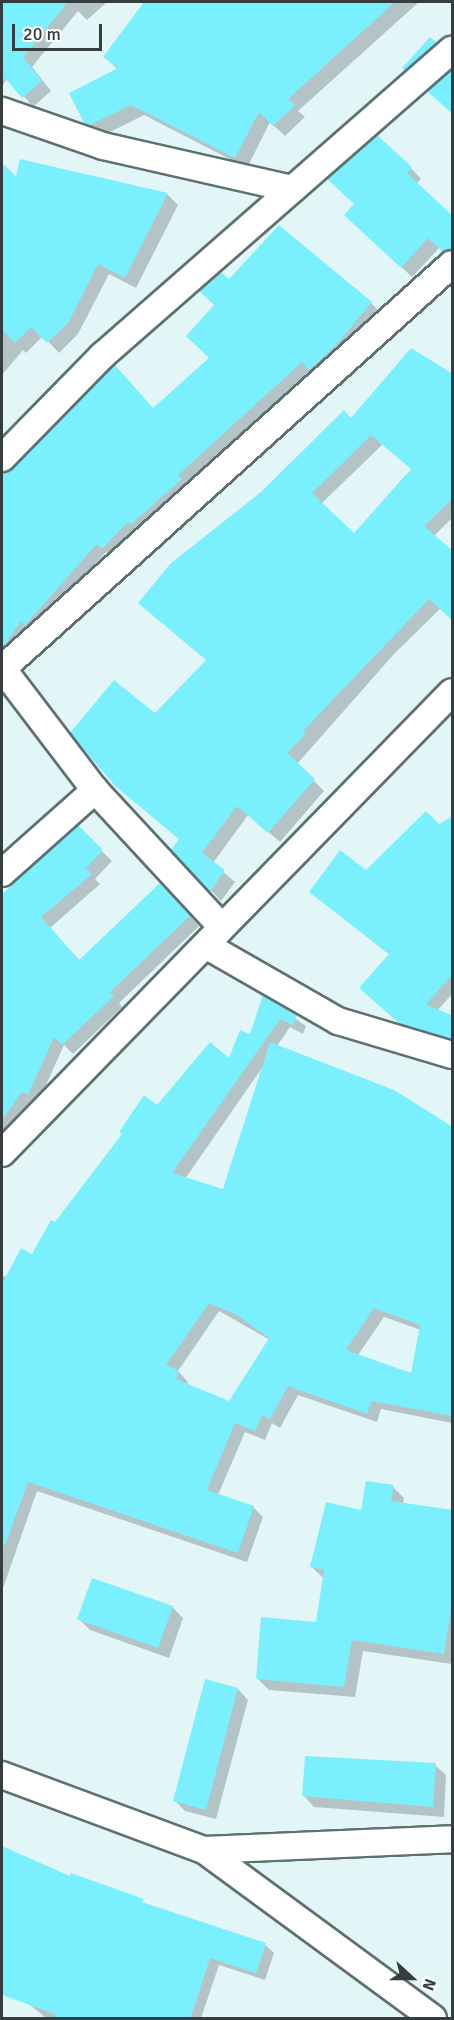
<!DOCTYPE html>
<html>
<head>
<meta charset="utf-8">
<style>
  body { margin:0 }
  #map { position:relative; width:454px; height:2020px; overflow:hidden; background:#e2f6f8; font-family:Signika,sans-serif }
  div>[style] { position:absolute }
  .shadow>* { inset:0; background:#0003 }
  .building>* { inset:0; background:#7af0fe }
  .roads { filter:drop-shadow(2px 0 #5f7072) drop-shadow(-2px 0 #5f7072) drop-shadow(0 2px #5f7072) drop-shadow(0 -2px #5f7072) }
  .street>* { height:26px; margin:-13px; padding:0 13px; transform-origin:13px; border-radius:13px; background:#fff }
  span { translate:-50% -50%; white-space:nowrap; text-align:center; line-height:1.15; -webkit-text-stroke:4.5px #fff; paint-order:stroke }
  .frame { position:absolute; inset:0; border:3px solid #353d3e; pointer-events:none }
  .north { position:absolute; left:382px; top:1948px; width:60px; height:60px; -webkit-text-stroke:4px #fff; paint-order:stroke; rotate:111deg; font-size:16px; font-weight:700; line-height:24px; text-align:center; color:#353d3e }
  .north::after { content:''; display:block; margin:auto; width:21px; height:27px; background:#353d3e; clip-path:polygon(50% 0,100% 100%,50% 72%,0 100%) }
  .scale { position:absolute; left:12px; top:24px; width:90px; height:27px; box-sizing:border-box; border:3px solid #353d3e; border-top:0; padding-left:8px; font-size:18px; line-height:21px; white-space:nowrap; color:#353d3e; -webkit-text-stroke:4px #fff; paint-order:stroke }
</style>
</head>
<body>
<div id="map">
  <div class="shadow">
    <div style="clip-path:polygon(2px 2px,107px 2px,87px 20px,78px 11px,32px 67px,51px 91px,33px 107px,8px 78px,2px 86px)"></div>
    <div style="clip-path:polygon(157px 2px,419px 2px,298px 111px,305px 117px,285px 136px,270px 122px,247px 168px,144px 115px,102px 136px,85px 123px,118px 70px,105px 57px,122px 34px)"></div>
    <div style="clip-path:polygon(430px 39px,444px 52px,414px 78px,404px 68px)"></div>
    <div style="clip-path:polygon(21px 161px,168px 195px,178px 205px,136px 288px,109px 274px,78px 334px,59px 353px,43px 336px,26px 353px,23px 350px,2px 375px,2px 165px,17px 179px)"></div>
    <div style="clip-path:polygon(411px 168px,421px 179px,416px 184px,452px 222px,452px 260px,440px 247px,412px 277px,357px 225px,356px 204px)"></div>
    <div style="clip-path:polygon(230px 281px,371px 303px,380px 312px,345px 354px,319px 378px,312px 371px,185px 484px,189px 489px,140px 532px,138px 530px,112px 557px,106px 552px,11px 657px,2px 651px,2px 473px,154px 409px,211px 358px,216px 306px)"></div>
    <div style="clip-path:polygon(evenodd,411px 350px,452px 376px,452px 518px,434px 536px,440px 609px,394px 654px,297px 764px,324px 791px,280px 842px,248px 815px,213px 863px,235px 882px,221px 901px,173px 850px,180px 840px,113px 782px,155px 715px,207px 661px,351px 420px,411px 350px,383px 444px,413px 470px,354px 536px,321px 504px,383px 444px)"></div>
    <div style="clip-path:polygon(452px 818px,452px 994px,437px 1011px,452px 1018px,452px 1046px,410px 1032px,370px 997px,390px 955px,310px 892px,366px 872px)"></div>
    <div style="clip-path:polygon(78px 828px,112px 861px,95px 879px,100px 884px,50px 928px,80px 961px,170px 894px,199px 926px,119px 1003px,122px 1007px,73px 1054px,64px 1045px,38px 1103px,32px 1101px,2px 1143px,2px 1014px,25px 993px,2px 972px,2px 896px)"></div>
    <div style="clip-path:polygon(evenodd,264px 997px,306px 1026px,303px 1034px,290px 1027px,277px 1046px,452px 1133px,452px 1423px,381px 1409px,377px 1422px,298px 1395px,280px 1428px,272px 1423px,265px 1440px,245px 1432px,218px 1495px,253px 1507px,263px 1517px,247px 1562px,37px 1491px,2px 1591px,2px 1276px,7px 1277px,33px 1256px,55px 1224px,157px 1107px,230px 1060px,251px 1036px,264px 997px,264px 1065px,224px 1191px,185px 1179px,264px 1065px,264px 997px,219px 1311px,270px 1340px,230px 1403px,187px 1385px,188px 1382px,178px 1371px,219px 1311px,264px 997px,384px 1317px,421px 1330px,412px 1375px,358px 1355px,384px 1317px)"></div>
    <div style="clip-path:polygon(393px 1487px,404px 1498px,403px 1504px,452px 1512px,452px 1664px,363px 1651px,355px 1697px,269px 1690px,257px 1678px,318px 1623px,323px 1578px,312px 1567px,363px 1512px)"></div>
    <div style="clip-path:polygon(172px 1607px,183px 1618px,169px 1658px,90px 1630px,79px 1619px)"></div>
    <div style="clip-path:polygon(206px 1681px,238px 1689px,248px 1700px,216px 1819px,185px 1811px,174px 1800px)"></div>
    <div style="clip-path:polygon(435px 1765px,446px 1775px,444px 1817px,314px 1807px,304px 1796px)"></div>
    <div style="clip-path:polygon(2px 1848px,71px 1878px,265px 1945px,274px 1953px,265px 1980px,219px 1965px,201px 2018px,46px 2018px,29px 2004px,30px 2000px,2px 1987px)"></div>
  </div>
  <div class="building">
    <div style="clip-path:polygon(2px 2px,68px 2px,23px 57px,42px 81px,22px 98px,5px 78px,2px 83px)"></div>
    <div style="clip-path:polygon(144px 2px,395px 2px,288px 99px,295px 105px,273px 126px,259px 112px,235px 158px,131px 105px,90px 125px,84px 123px,69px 93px,118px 68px,103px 57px)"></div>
    <div style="clip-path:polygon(430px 37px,437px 43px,405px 71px,402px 68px)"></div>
    <div style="clip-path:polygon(453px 69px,453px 114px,427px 91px)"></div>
    <div style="clip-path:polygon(377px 135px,412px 167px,407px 173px,453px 216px,453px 249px,443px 252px,428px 238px,401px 268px,344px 215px,354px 204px,327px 179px)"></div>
    <div style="clip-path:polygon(20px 159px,168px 193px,125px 278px,98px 264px,68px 323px,47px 343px,31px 327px,15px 343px,2px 330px,2px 163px,16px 176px)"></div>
    <div style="clip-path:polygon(279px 225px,372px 302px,336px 345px,309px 370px,302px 362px,178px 475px,182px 479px,130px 525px,128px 522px,102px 549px,97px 544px,25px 625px,21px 621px,2px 649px,2px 473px,13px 468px,115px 365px,153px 408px,209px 358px,186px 336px,214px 305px,199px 291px,221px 272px,229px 279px)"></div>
    <div style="clip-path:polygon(evenodd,411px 348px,453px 374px,453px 498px,424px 526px,453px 551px,453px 621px,429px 599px,303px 731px,306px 734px,287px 753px,315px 779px,268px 833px,237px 806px,202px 853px,225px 870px,210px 892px,171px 850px,179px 839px,115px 786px,70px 733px,114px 680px,155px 713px,206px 660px,138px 603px,170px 564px,261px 492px,344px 410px,351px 418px,411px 348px,371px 435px,411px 469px,354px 533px,312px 493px,371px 435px)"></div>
    <div style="clip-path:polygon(426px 811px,439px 824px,453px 816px,453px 974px,426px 1004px,453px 1016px,453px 1040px,399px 1023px,359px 988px,389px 954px,309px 892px,340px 850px,366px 870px)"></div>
    <div style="clip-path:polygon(78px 825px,103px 850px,86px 868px,92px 874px,41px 917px,79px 960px,160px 883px,191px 915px,110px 992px,114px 996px,62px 1045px,54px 1037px,28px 1095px,22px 1092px,2px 1120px,2px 894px)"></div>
    <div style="clip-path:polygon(evenodd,263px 995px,297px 1015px,293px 1025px,280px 1019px,172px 1173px,223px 1189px,270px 1042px,394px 1090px,453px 1127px,453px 1416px,372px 1401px,367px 1414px,288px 1386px,270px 1419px,262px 1415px,255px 1431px,235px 1423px,207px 1490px,254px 1506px,238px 1553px,28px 1482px,5px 1545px,2px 1545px,2px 1284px,21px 1248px,32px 1254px,51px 1220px,55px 1222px,122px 1134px,119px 1132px,144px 1095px,157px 1105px,210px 1042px,229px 1058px,240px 1030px,250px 1034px,263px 995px,209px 1303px,237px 1315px,269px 1338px,229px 1401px,176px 1379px,179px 1371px,166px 1365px,209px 1303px,263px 995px,374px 1308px,420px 1325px,411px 1373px,346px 1350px,374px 1308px)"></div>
    <div style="clip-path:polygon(366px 1481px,394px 1485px,391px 1501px,453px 1510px,453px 1597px,444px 1654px,352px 1640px,344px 1687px,256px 1679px,261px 1617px,316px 1622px,324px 1570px,310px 1567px,326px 1502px,361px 1510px)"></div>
    <div style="clip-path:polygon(92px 1578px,173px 1606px,158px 1648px,77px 1619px)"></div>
    <div style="clip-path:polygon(205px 1679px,238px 1688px,206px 1810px,173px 1801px)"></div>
    <div style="clip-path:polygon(305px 1756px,436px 1763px,433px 1807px,302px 1796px)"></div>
    <div style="clip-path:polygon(2px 1846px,70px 1876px,71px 1873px,144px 1899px,142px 1902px,266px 1943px,256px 1973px,210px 1958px,190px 2019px,54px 2019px,55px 2014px,2px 1995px)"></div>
  </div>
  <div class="roads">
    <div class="street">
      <div style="left:2px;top:111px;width:107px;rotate:19.1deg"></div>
      <div style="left:103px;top:146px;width:194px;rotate:12.8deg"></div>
      <div style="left:2px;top:458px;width:143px;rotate:-45.6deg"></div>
      <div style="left:102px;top:356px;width:465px;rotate:-41.2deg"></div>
      <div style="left:2px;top:668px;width:153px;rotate:52.7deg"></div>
      <div style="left:95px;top:790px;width:185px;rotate:47.2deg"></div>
      <div style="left:2px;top:669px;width:605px;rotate:-41.99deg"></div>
      <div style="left:2px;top:873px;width:125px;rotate:-41.7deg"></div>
      <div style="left:207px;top:946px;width:151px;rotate:29.8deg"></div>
      <div style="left:338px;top:1021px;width:119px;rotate:16.6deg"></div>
      <div style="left:2px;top:1153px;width:644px;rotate:-45.69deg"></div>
      <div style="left:2px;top:1775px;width:215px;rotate:20.4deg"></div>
      <div style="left:204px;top:1850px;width:248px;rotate:-2.5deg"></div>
      <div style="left:204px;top:1850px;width:284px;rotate:36.3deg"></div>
    </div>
  </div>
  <div class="frame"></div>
  <div class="north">N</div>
  <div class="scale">20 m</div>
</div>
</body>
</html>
